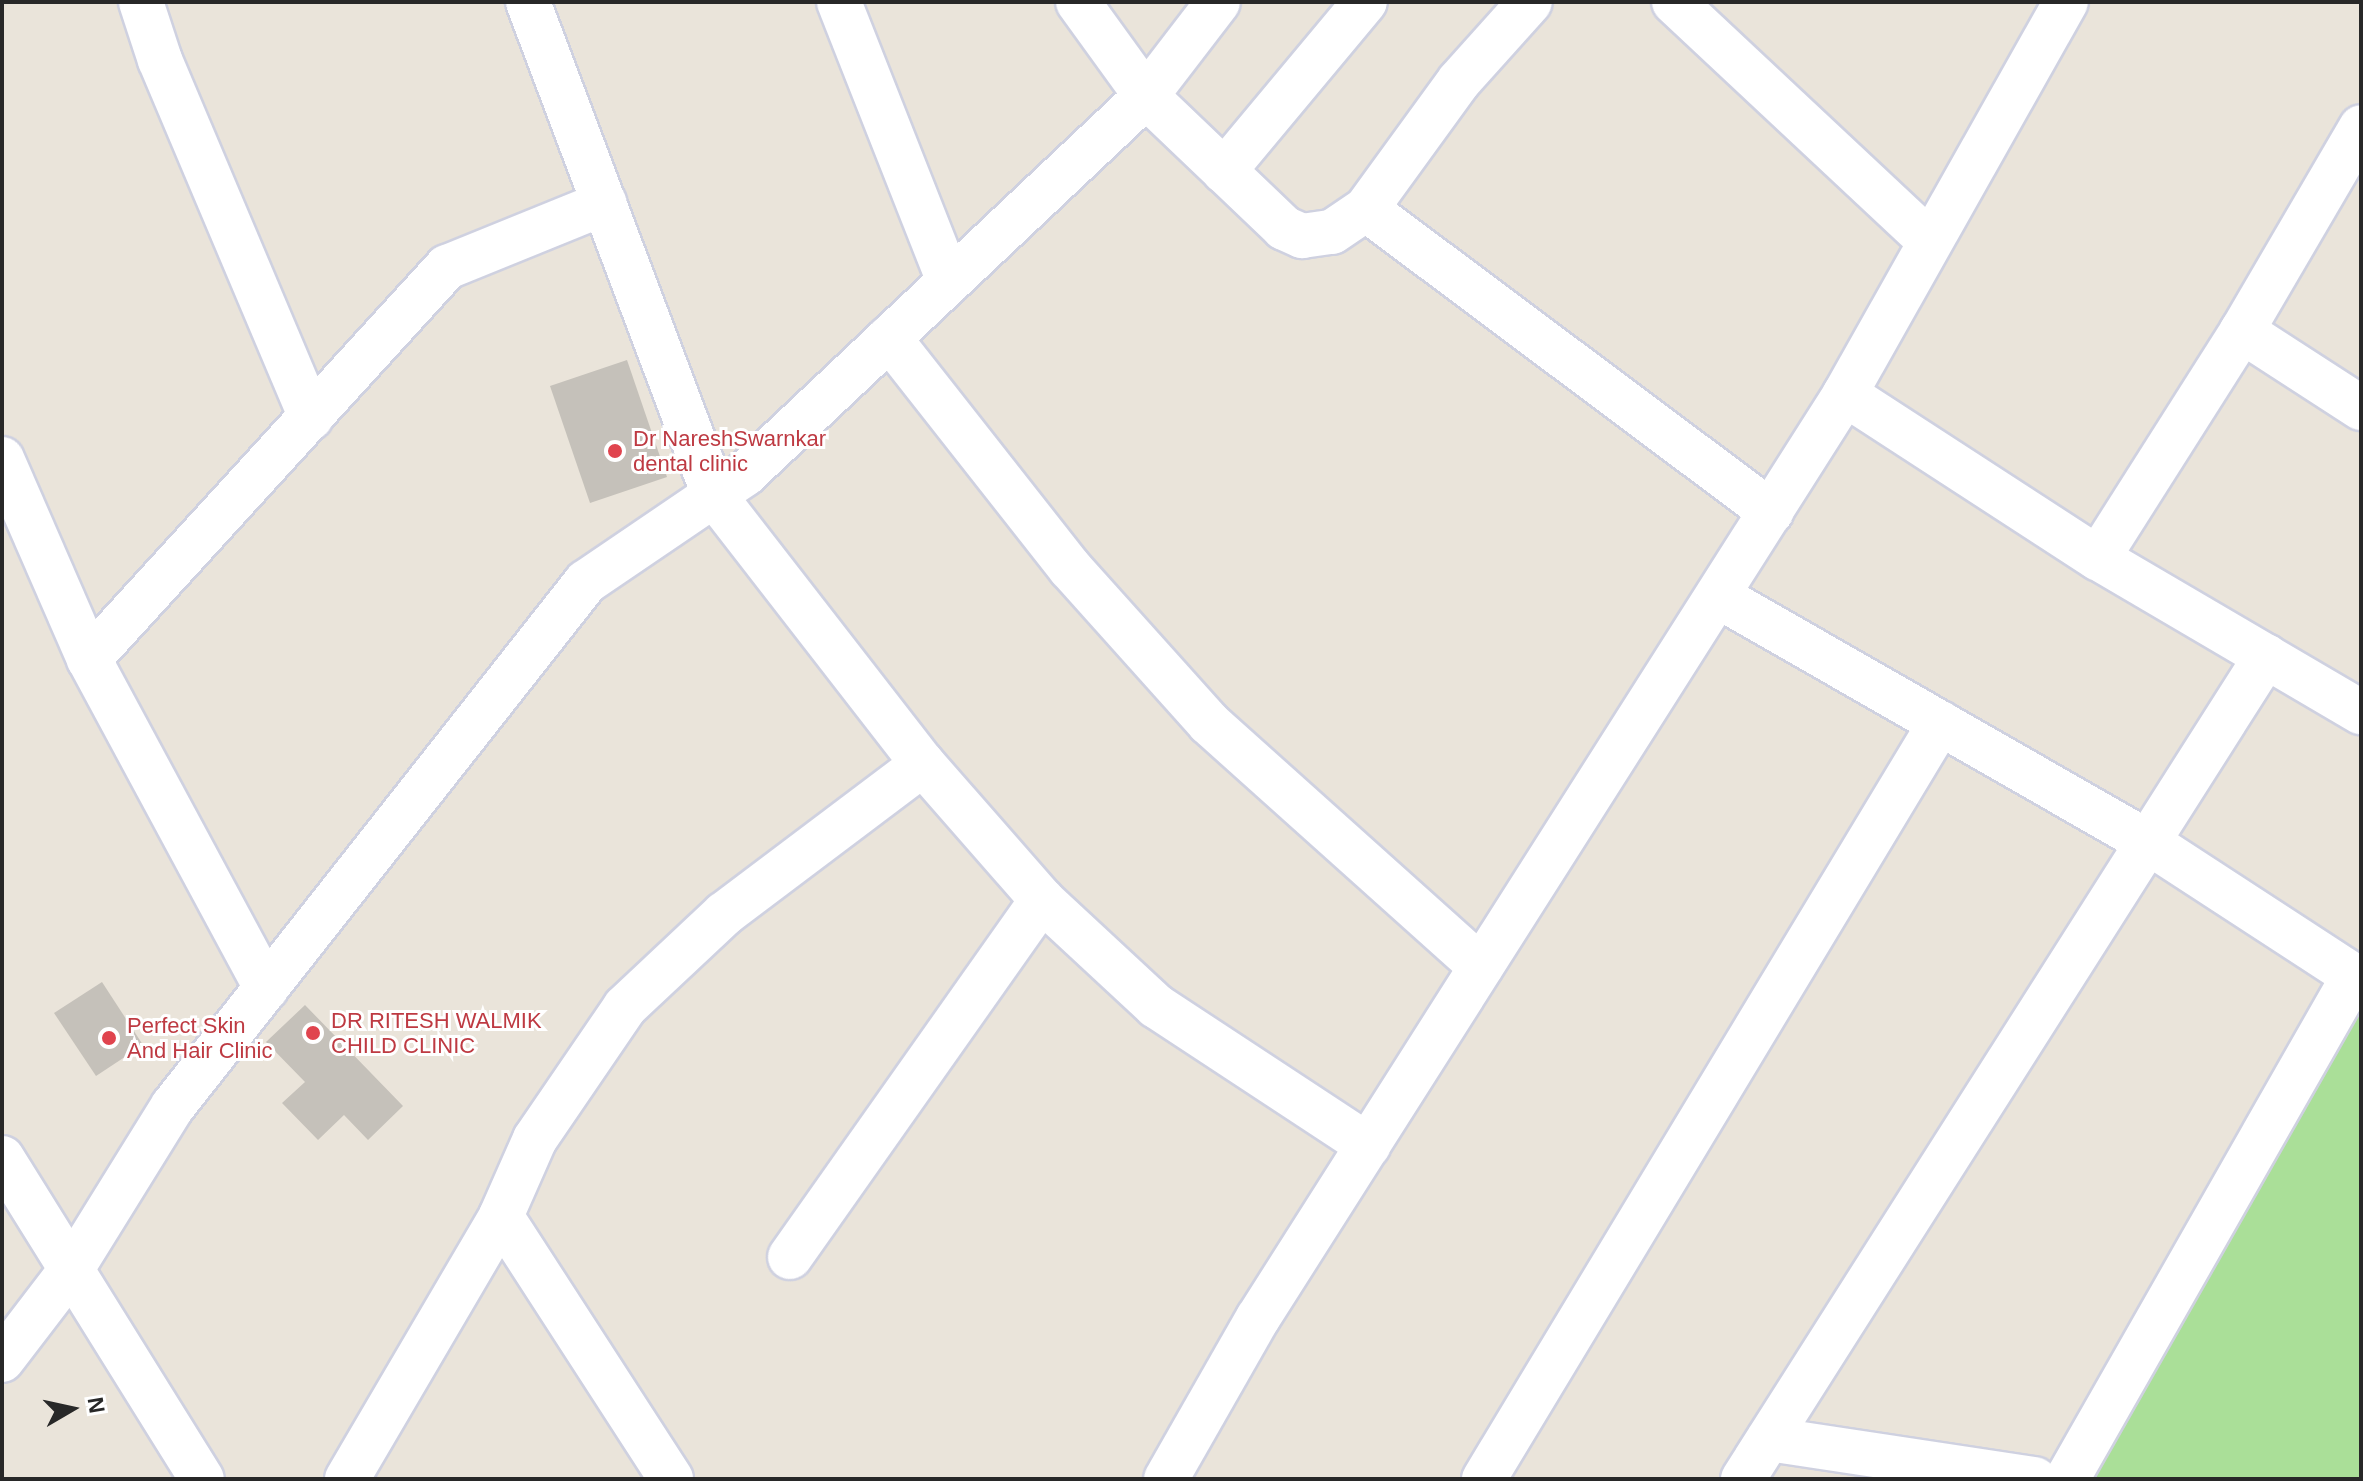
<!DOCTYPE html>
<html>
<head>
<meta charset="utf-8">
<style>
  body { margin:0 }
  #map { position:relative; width:2363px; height:1481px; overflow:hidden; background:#eae4da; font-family:Helvetica,sans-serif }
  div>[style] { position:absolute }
  .green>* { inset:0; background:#aadf98 }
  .building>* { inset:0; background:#c5c1ba }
  .roads { filter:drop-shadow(2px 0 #cfd1e0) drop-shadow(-2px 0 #cfd1e0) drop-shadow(0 2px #cfd1e0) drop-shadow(0 -2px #cfd1e0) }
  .minor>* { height:44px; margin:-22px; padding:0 22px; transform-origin:22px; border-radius:22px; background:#fff }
  .dots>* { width:22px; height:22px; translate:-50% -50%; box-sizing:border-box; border:4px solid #fff; border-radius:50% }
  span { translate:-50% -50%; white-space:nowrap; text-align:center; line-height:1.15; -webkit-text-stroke:6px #fff; paint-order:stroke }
  .health-label { font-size:22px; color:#be3a42 }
  .left { translate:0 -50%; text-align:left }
  .frame { position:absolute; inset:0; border:4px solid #282828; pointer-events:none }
  .north { position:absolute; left:32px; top:1369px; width:80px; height:80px; -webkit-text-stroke:6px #fff; paint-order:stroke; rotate:81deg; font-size:22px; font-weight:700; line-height:32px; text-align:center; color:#282828 }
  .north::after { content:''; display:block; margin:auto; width:28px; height:36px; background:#282828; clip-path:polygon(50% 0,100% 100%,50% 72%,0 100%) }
</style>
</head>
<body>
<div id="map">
  <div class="green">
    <div style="clip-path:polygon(2361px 981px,2361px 1479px,2067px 1479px)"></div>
  </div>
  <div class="building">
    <div style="clip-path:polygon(627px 360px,667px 477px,590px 503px,550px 386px)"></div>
    <div style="clip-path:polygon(102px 982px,143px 1045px,96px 1076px,54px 1013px)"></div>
    <div style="clip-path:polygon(305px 1005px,403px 1106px,368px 1140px,344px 1115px,318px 1140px,282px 1103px,305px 1082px,266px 1042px)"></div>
  </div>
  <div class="roads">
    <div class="minor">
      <div style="left:141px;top:2px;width:61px;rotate:71.9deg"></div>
      <div style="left:160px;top:60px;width:388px;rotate:67.1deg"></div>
      <div style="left:528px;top:2px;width:527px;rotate:69.33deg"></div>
      <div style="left:714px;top:495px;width:341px;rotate:52.2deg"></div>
      <div style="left:923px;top:764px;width:181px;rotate:48.8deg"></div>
      <div style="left:1042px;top:900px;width:156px;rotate:42.9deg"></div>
      <div style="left:1156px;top:1006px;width:254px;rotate:33.3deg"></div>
      <div style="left:839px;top:2px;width:300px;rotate:68.5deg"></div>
      <div style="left:1078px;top:2px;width:116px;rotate:54.1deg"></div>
      <div style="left:1146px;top:96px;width:191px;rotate:43.7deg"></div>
      <div style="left:1284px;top:228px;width:20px;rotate:24deg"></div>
      <div style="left:1302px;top:236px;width:30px;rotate:-8deg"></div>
      <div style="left:1332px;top:232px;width:41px;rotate:-34.1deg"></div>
      <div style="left:1366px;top:209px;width:158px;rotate:-54deg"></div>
      <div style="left:1459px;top:81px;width:106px;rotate:-48.1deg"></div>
      <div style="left:1674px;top:2px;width:349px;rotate:43.1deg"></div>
      <div style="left:1224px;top:171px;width:220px;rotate:-50.2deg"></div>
      <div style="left:1366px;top:209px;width:506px;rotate:36.8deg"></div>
      <div style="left:2242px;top:331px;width:142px;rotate:32.9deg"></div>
      <div style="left:889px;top:338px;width:293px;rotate:51.8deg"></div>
      <div style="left:1070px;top:568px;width:208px;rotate:48.1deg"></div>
      <div style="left:1209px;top:723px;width:365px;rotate:41.9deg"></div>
      <div style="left:1845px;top:394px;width:302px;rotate:33deg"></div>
      <div style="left:2098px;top:558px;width:305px;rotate:30.4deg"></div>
      <div style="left:2px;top:459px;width:218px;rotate:66.5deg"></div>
      <div style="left:89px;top:659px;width:374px;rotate:61.7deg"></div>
      <div style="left:2098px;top:558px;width:269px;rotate:-57.6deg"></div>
      <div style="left:2242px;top:331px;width:236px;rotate:-59.7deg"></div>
      <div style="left:1718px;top:596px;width:495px;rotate:29.8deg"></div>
      <div style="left:2148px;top:842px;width:254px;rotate:33.1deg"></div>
      <div style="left:89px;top:659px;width:531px;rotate:-47.6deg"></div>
      <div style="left:447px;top:267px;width:170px;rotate:-22.1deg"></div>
      <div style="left:2px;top:1158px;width:378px;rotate:58.1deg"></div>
      <div style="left:501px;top:1216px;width:313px;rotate:57.1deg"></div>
      <div style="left:790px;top:1257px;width:437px;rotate:-54.8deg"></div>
      <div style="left:2px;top:1360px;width:117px;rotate:-52.6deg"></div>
      <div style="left:73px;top:1267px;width:190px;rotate:-58.2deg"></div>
      <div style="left:173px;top:1106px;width:667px;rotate:-51.76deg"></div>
      <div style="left:586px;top:582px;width:192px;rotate:-34.2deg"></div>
      <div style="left:745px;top:474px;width:551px;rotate:-43.31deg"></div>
      <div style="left:1146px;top:96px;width:118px;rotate:-52.5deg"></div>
      <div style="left:1769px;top:1439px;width:269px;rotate:8.6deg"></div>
      <div style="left:347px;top:1479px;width:305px;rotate:-59.6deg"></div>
      <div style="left:501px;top:1216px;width:84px;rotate:-66.2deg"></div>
      <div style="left:535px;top:1139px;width:160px;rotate:-55.7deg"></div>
      <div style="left:625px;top:1007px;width:136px;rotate:-43.2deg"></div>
      <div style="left:724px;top:914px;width:249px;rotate:-37deg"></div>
      <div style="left:1166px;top:1479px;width:185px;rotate:-60.3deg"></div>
      <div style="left:1258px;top:1318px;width:1095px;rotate:-57.57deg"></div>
      <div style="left:1845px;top:394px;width:450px;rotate:-60.6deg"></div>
      <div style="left:1484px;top:1479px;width:883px;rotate:-58.9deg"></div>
      <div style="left:1743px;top:1479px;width:975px;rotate:-57.56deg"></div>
      <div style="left:2067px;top:1479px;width:578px;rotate:-60.33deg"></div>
    </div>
  </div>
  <div class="dots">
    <div style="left:615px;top:451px;background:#e0444e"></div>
    <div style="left:313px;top:1033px;background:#e0444e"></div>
    <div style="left:109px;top:1038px;background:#e0444e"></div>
  </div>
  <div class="health-label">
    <span class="left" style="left:633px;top:451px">Dr NareshSwarnkar<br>dental clinic</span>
    <span class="left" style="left:331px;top:1033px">DR RITESH WALMIK<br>CHILD CLINIC</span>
    <span class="left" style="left:127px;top:1038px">Perfect Skin<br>And Hair Clinic</span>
  </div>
  <div class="frame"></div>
  <div class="north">N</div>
</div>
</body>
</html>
